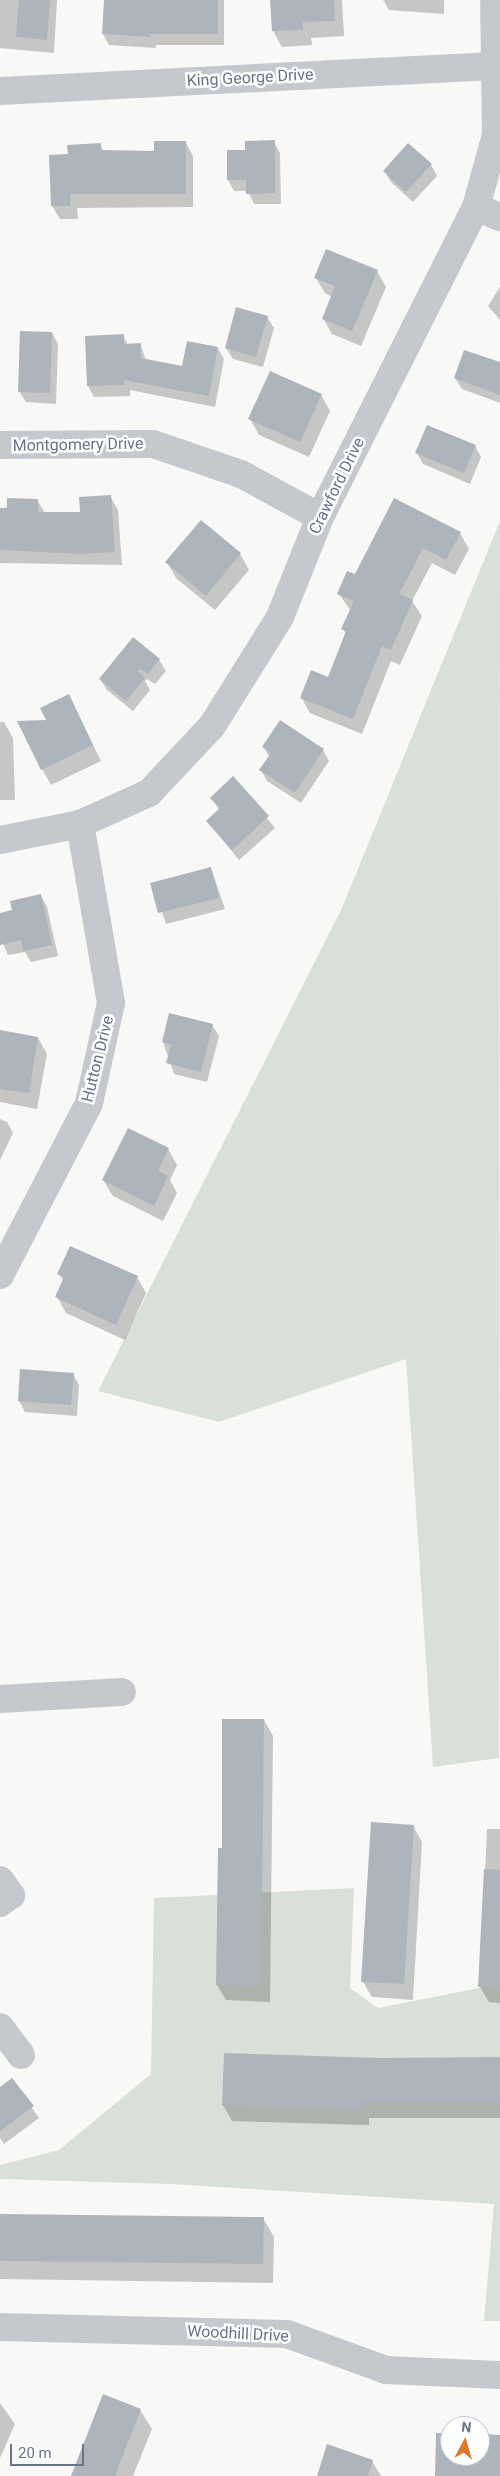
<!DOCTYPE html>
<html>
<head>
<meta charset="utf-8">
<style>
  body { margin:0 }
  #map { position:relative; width:500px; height:2476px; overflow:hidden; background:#f8f9f7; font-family:Roboto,sans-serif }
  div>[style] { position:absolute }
  .green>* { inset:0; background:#d9e0d8 }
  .shadow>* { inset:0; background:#0003 }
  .building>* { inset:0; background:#adb4bb }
  .minor>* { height:28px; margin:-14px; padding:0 14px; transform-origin:14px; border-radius:14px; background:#c5c8cc }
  span { translate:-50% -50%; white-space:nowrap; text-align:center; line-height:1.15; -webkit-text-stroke:5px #fff; paint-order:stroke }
  .street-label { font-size:16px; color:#687487 }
  .north { position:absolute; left:440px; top:2416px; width:50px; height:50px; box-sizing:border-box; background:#fff; border:1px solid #c3c7cf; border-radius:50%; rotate:6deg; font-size:14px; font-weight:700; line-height:20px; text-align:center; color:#687487 }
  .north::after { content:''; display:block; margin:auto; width:18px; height:22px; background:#e1772e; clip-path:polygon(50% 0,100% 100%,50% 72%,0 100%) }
  .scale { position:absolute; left:10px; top:2444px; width:74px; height:22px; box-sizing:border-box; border:2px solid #687487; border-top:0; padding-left:6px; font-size:15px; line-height:18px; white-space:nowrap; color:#687487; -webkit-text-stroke:4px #fff; paint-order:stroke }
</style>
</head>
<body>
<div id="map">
  <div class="green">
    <div style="clip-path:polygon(500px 521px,499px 1758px,433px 1767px,406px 1359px,219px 1422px,98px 1391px,342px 908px)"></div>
    <div style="clip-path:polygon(354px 1888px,350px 1988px,378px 2008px,500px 1984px,500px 2321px,484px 2321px,494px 2204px,170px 2184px,0 2179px,0 2165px,59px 2150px,151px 2074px,154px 1898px)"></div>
  </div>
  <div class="shadow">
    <div style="clip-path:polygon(0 0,57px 0,54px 53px,0 48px)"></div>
    <div style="clip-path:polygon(105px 0,224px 0,224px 45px,156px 45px,156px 48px,109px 45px,103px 34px)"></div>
    <div style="clip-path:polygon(272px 0,342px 0,344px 36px,311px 38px,312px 45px,282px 47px,273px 31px)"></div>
    <div style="clip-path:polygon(383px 0,444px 0,444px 14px,389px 10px)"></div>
    <div style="clip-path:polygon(274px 142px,280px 153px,281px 204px,254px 204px,248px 191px,234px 191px,228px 180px,228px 152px,247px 152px)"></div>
    <div style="clip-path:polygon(186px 143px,193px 156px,193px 207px,77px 208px,78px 219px,60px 219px,52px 206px,69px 155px,100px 145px,104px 152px,155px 152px)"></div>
    <div style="clip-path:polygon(409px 145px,431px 165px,437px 176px,413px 202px,391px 182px,384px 171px)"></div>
    <div style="clip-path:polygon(377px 271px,386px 287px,361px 346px,332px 334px,323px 318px,332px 297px,325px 293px,316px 278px)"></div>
    <div style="clip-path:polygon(500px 287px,500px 320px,488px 306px)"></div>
    <div style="clip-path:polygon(267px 317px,274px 328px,263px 367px,233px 359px,226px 348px)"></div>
    <div style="clip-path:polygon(52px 333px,58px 344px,56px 404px,26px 402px,19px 391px)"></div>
    <div style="clip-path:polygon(123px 336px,128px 345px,140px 344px,146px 360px,183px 367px,218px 348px,224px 359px,215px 407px,130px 390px,130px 396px,94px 397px,88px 386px,86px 337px)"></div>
    <div style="clip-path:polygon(500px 364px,500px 403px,462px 389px,455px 378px)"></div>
    <div style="clip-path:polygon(321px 395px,330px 411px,309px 457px,259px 435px,250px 419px)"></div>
    <div style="clip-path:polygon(475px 446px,481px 457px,470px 484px,423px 464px,417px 453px)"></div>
    <div style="clip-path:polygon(110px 496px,118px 510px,122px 565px,0 563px,0 509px,37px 500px,45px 513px,81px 513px)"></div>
    <div style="clip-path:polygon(395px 500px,460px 533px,469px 549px,455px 575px,432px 563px,412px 601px,422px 616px,400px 665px,391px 661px,362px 734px,310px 713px,301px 697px,328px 678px,346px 634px,343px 629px,351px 611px,339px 594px,355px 576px)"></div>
    <div style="clip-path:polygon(240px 554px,249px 570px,215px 610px,176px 578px,167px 562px)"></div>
    <div style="clip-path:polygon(133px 639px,159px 660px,166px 671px,155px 684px,147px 679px,145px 681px,150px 690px,133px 711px,107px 690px,100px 679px)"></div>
    <div style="clip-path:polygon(69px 696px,101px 761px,51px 785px,42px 769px,48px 722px)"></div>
    <div style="clip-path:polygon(0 722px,4px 722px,13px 738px,15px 800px,0 800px)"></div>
    <div style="clip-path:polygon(264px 747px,323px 750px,329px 761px,301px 803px,267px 781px,261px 770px,269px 757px)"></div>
    <div style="clip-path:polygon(233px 778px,275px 828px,239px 860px,207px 821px,219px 810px,212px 798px)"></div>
    <div style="clip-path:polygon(211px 868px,225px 909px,166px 924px,152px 883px)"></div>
    <div style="clip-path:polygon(41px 896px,47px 907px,58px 956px,31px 962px,25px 952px,8px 955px,0 937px,0 914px,14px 911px)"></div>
    <div style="clip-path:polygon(212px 1025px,219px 1036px,207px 1082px,174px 1074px,163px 1042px)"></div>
    <div style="clip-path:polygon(0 1032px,38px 1038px,47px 1054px,37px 1109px,0 1102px)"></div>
    <div style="clip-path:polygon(0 1119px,7px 1122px,13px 1133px,0 1160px)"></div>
    <div style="clip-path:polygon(168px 1149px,177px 1165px,170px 1180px,177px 1193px,163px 1221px,113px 1196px,103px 1180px)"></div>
    <div style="clip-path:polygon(59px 1274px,137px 1277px,146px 1293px,125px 1340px,66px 1313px,57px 1297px,64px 1282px)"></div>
    <div style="clip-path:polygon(73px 1374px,79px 1385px,77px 1416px,25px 1412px,19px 1401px)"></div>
    <div style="clip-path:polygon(264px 1720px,273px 1736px,270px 2002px,226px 2000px,217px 1985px,223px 1849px)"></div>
    <div style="clip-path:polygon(413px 1826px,422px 1842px,413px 2000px,372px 1997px,363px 1982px)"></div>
    <div style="clip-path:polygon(487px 1829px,500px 1829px,500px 2003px,489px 2002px,480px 1987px)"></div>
    <div style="clip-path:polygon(500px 2058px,500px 2118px,369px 2118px,369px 2125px,232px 2121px,223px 2105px,380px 2059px)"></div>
    <div style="clip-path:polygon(12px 2080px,39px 2118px,4px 2144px,0 2138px,0 2088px)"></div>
    <div style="clip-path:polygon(0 2215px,263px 2218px,274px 2237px,273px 2283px,0 2279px)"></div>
    <div style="clip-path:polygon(0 2403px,15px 2424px,0 2458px)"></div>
    <div style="clip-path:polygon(140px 2410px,152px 2429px,133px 2476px,72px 2476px)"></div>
    <div style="clip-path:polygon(372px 2461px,381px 2476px,318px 2476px)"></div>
  </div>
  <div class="building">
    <div style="clip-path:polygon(19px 0,50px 0,47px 40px,16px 37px)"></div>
    <div style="clip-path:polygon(104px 0,218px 0,218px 34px,150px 34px,150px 37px,102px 34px)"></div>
    <div style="clip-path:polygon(270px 0,334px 0,335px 21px,303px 22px,303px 30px,272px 31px)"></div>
    <div style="clip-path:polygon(275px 140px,275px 193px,246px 194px,246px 180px,227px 180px,227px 150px,245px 150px,245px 141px)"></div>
    <div style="clip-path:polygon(154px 141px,186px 141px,186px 194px,70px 194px,70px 206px,51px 206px,49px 155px,68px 154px,67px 145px,101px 143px,101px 150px,154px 151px)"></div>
    <div style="clip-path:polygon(408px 143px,432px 164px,406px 192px,383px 171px)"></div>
    <div style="clip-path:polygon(326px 249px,378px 270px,352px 331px,322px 319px,335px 286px,314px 278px)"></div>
    <div style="clip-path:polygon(236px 307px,268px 316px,256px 357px,225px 348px)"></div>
    <div style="clip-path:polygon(20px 331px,52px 332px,50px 393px,18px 392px)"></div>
    <div style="clip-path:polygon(124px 334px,124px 344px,141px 343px,141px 358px,182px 366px,187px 341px,218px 347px,209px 396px,124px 380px,124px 385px,87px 386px,85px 336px)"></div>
    <div style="clip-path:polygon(464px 350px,500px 362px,500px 395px,454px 378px)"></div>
    <div style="clip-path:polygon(270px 371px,322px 394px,300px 442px,248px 419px)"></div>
    <div style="clip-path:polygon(427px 425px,476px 445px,464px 473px,415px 453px)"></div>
    <div style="clip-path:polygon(111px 495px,115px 552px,82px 554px,0 550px,0 508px,7px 508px,7px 498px,38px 499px,38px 512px,80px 512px,79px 497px)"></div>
    <div style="clip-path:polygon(394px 498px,461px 532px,446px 560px,423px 548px,399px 594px,413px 600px,391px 650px,382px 646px,353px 719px,300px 698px,311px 670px,328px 677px,346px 631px,341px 629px,354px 601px,337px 594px,347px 571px,355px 574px)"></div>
    <div style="clip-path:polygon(201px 520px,241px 553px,206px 596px,165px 562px)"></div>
    <div style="clip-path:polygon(133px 637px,160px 659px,148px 674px,140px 669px,138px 671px,145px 678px,126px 701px,99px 679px)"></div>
    <div style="clip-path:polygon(69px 694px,93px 745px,41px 770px,17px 721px,46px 720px,40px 708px)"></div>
    <div style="clip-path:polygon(280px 720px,324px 749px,295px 793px,259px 770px,271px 753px,262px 747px)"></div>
    <div style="clip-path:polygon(233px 776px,269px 816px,232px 850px,206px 821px,220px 808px,210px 798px)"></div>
    <div style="clip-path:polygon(211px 867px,219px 898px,158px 913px,150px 883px)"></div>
    <div style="clip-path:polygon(41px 894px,52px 945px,23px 951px,21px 940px,0 945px,0 913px,12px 910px,10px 901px)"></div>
    <div style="clip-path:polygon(169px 1013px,213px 1024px,201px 1072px,166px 1063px,171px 1045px,162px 1042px)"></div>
    <div style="clip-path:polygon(0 1030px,38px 1037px,29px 1093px,0 1089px)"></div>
    <div style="clip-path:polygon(128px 1128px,169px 1148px,158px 1171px,168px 1176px,154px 1206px,102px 1180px)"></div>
    <div style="clip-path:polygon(70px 1246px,138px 1276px,116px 1325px,55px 1297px,64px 1277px,57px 1274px)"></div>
    <div style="clip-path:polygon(20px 1369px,74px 1373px,71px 1405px,18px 1401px)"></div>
    <div style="clip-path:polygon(222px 1719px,264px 1719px,261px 1986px,216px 1985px,218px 1848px,222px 1848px)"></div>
    <div style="clip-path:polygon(371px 1822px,414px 1825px,404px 1984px,361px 1982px)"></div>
    <div style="clip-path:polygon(484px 1869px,500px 1870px,500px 1988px,478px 1987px)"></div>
    <div style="clip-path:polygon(224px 2053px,380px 2058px,500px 2057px,500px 2102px,361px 2102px,361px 2110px,222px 2106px)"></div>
    <div style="clip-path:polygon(12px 2078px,34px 2106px,0 2131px,0 2087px)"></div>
    <div style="clip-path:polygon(0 2214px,264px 2217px,263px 2264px,0 2261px)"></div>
    <div style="clip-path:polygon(103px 2394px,141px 2409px,115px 2476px,71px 2476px)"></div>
    <div style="clip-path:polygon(436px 2433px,450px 2433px,450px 2456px,480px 2456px,480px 2434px,500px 2435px,500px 2476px,435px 2476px)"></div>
    <div style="clip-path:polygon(327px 2444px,373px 2460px,368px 2476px,317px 2476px)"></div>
  </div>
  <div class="minor">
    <div style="left:0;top:91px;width:495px;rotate:-2.9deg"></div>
    <div style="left:494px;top:66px;width:7px;rotate:-27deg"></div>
    <div style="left:476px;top:207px;width:26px;rotate:23deg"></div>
    <div style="left:0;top:445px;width:153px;rotate:-0.4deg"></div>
    <div style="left:153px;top:444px;width:93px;rotate:18.8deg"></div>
    <div style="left:241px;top:474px;width:90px;rotate:28.6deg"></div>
    <div style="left:0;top:840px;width:82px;rotate:-11.3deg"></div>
    <div style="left:80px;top:824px;width:76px;rotate:-24.2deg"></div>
    <div style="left:149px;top:793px;width:92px;rotate:-46.8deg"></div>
    <div style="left:212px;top:726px;width:128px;rotate:-58deg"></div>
    <div style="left:280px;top:617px;width:108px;rotate:-68.2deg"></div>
    <div style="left:320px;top:517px;width:347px;rotate:-63.3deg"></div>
    <div style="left:476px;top:207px;width:75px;rotate:-74.5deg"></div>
    <div style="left:496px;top:135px;width:135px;rotate:-90.8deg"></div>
    <div style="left:0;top:1275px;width:194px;rotate:-62.6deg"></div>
    <div style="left:89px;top:1103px;width:102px;rotate:-77.6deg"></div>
    <div style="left:111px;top:1003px;width:182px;rotate:-99.8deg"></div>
    <div style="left:0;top:1699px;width:122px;rotate:-3.3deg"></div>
    <div style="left:0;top:1880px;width:19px;rotate:54deg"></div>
    <div style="left:11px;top:1895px;width:14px;rotate:144deg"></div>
    <div style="left:0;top:2027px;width:35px;rotate:53deg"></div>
    <div style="left:0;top:2327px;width:287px;rotate:1.4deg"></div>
    <div style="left:287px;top:2334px;width:105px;rotate:20deg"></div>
    <div style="left:386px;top:2370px;width:114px;rotate:2.5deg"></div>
  </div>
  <div class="street-label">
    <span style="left:250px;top:78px;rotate:-3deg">King George Drive</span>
    <span style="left:78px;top:445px;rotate:-1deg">Montgomery Drive</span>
    <span style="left:337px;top:486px;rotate:-64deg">Crawford Drive</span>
    <span style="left:98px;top:1059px;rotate:-76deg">Hutton Drive</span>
    <span style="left:238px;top:2334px;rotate:3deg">Woodhill Drive</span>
  </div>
  <div class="north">N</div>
  <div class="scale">20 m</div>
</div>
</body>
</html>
